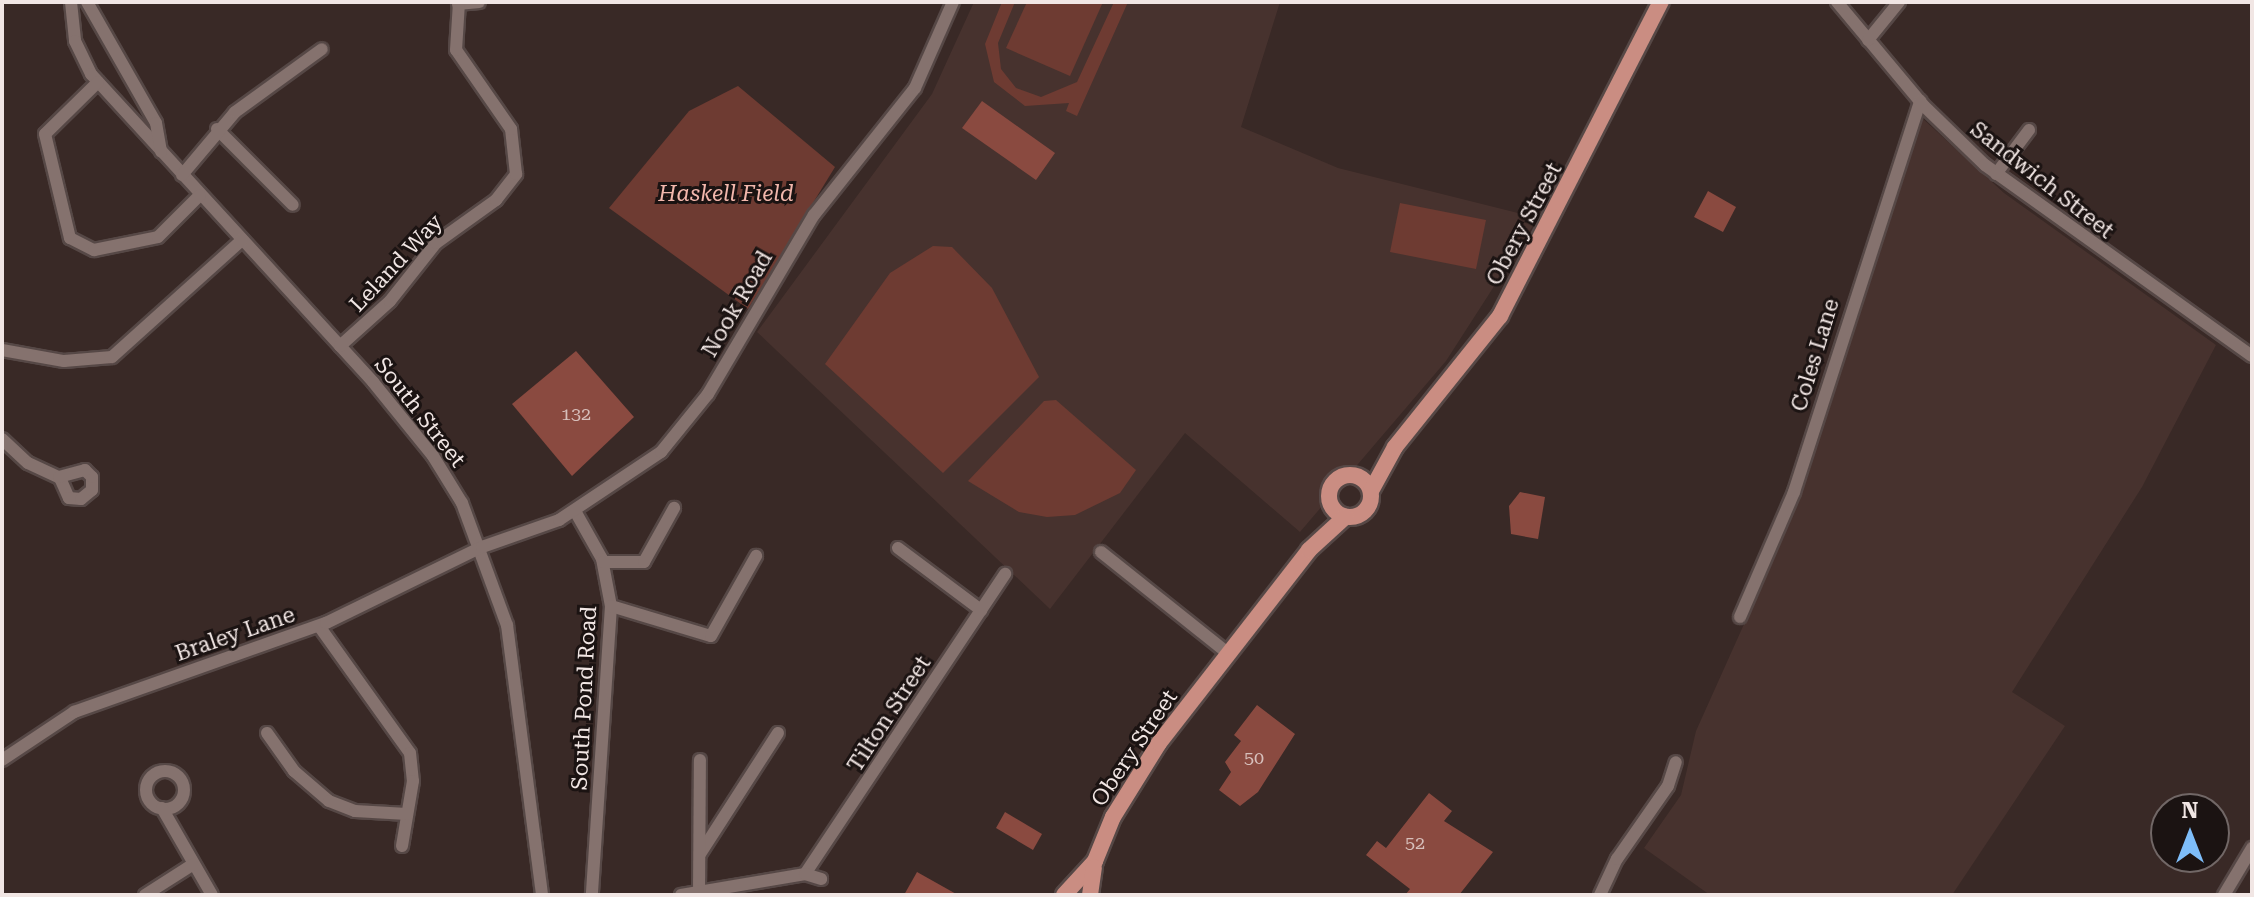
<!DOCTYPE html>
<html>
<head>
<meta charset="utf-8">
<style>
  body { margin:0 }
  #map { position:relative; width:2254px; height:897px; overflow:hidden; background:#392926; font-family:"Roboto Serif",serif }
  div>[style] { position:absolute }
  .built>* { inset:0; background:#47322e }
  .green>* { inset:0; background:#6e3b32 }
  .building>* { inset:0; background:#8a4a40 }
  .roads { filter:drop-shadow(2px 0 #564846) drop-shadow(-2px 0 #564846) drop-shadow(0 2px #564846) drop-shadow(0 -2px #564846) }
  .minor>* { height:12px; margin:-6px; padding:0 6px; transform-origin:6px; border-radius:6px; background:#85726e }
  .minor>.ring { margin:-6px; padding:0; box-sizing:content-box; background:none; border:12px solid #85726e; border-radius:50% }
  .major>* { height:16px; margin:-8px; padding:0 8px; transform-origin:8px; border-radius:8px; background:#ca8d82 }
  .major>.ring { margin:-8px; padding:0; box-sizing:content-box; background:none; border:16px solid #ca8d82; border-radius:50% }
  span { translate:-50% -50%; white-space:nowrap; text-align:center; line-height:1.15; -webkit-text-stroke:6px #1b1312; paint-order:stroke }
  .number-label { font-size:18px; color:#d7bfbb }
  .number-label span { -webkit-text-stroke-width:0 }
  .street-label { font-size:22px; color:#f1e6e4 }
  .park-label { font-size:22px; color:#f2b7ac; font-style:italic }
  .frame { position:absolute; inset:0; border:4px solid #f1e6e4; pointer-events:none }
  .north { position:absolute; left:2150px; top:793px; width:80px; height:80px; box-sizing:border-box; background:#1b1312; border:2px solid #716766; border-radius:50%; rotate:0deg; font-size:22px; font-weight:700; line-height:32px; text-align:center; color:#f1e6e4 }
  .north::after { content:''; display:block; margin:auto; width:28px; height:36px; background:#7ebdf9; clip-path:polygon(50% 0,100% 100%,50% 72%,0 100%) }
</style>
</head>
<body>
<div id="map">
  <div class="built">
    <div style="clip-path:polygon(974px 2px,1280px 2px,1241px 127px,1338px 168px,1538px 218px,1446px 361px,1300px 532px,1185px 433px,1050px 609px,757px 332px,932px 94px)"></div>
    <div style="clip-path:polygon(1922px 118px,2004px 193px,2216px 345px,2142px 487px,2012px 692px,2065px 726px,1952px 895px,1710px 895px,1644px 848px,1681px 795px,1696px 731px,1789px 524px,1915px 122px)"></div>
  </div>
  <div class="green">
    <div style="clip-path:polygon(1002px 2px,1015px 2px,998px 43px,1001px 69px,1016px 88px,1041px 97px,1077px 82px,1114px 2px,1128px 2px,1077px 116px,1066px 111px,1069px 103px,1025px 106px,994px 82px,985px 44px)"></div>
    <div style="clip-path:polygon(1027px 2px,1103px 2px,1070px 76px,1006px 48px)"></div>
    <div style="clip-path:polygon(738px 86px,835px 167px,748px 309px,609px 208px,689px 111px)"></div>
    <div style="clip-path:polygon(1400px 203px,1486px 220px,1476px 269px,1390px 252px)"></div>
    <div style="clip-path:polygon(933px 246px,952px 247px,992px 288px,1039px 377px,943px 473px,825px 364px,890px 273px)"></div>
    <div style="clip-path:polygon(1056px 400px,1136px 470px,1120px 493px,1075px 515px,1047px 517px,1019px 512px,968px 481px,1044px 401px)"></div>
  </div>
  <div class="building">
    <div style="clip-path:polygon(982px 101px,1055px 153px,1036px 180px,962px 128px)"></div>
    <div style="clip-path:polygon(1708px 191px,1736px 207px,1723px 232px,1694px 217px)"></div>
    <div style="clip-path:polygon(576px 351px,634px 417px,572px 476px,512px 404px)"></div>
    <div style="clip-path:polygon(1520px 492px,1545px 497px,1538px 539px,1511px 534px,1509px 506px)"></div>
    <div style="clip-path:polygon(1257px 705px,1295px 734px,1258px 792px,1240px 806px,1219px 790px,1231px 772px,1225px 762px,1241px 741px,1234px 735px)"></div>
    <div style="clip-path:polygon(1429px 793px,1452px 811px,1444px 821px,1493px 852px,1459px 895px,1405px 895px,1410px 889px,1366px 855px,1377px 841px,1386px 848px)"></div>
    <div style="clip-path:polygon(1005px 812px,1042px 834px,1033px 850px,996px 828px)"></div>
    <div style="clip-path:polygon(917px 872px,958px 895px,904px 895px)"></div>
  </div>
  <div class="roads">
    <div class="minor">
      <div style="left:71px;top:2px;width:39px;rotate:84deg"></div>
      <div style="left:75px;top:41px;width:37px;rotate:64deg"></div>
      <div style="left:91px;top:74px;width:418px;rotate:47.5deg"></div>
      <div style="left:373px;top:382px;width:95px;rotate:51deg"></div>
      <div style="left:433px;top:456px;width:55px;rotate:58.3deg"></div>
      <div style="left:462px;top:503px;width:130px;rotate:69.8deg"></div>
      <div style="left:507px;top:625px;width:272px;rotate:82.6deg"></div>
      <div style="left:87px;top:2px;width:139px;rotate:60.3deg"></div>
      <div style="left:156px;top:123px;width:29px;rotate:80deg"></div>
      <div style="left:1837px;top:2px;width:134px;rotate:50.1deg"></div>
      <div style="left:1923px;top:105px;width:86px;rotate:44.1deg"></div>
      <div style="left:1985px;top:165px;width:328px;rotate:35.6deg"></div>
      <div style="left:458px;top:4px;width:21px;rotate:-5deg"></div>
      <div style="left:1868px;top:40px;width:49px;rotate:-50.8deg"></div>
      <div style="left:98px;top:82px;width:74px;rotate:135.5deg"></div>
      <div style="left:45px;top:134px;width:107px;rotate:76.5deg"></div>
      <div style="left:70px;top:238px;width:27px;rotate:27deg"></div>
      <div style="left:94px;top:250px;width:65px;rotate:-11.5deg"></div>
      <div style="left:158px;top:237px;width:59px;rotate:-45deg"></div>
      <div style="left:217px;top:129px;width:107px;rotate:45deg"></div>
      <div style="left:1996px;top:174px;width:55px;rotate:-53.1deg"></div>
      <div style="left:182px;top:175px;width:82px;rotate:-49.9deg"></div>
      <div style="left:235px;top:112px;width:107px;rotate:-35.9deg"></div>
      <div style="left:340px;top:346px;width:67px;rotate:-42deg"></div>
      <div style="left:390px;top:301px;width:74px;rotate:-51.6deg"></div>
      <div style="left:436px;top:243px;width:74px;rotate:-35.6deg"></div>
      <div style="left:496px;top:200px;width:33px;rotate:-52deg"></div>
      <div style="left:516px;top:174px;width:45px;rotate:-96.3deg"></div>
      <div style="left:511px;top:129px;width:96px;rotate:-124.8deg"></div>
      <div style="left:456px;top:50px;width:48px;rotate:-86.4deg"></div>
      <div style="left:2px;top:350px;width:63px;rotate:10.1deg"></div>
      <div style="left:64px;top:361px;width:48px;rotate:-4.8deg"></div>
      <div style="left:112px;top:357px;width:175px;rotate:-42deg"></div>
      <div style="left:2px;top:439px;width:35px;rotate:43deg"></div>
      <div style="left:28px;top:463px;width:35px;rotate:25deg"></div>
      <div style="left:60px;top:478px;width:22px;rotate:66deg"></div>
      <div style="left:69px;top:498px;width:12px;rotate:5deg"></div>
      <div style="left:81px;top:499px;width:14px;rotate:-39deg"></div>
      <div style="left:92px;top:490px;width:13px;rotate:-90deg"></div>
      <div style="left:92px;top:477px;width:10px;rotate:-135deg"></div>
      <div style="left:85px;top:470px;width:27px;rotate:165deg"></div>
      <div style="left:575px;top:511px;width:55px;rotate:60.6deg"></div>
      <div style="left:602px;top:559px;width:48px;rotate:79.2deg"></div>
      <div style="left:611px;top:606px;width:290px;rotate:93.8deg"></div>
      <div style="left:898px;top:548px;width:104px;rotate:36.8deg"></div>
      <div style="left:1101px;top:552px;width:164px;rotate:38.6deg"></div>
      <div style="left:603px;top:562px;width:41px"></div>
      <div style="left:644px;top:562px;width:62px;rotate:-60.9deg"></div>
      <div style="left:611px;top:606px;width:104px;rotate:16.7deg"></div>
      <div style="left:711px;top:636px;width:92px;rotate:-60.6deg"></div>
      <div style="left:1740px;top:617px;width:136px;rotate:-66.6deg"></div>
      <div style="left:1794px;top:492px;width:411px;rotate:-72.1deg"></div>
      <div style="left:319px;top:626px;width:156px;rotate:54.4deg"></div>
      <div style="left:410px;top:753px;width:28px;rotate:84deg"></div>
      <div style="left:413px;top:781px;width:66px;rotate:99.6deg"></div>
      <div style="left:267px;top:733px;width:47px;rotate:54.6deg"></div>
      <div style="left:294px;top:771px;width:46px;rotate:40.6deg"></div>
      <div style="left:329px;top:801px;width:28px;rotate:21deg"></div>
      <div style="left:355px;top:811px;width:52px;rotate:3.3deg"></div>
      <div style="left:2px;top:760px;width:87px;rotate:-33.7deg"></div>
      <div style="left:74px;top:712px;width:267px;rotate:-19.5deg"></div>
      <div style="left:326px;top:623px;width:174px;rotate:-26deg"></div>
      <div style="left:482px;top:547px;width:82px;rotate:-19.3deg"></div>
      <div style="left:559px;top:520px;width:123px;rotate:-33.7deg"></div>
      <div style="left:661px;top:452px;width:75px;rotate:-51deg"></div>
      <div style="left:708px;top:394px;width:208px;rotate:-59.4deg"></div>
      <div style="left:814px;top:215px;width:162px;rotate:-51.5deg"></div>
      <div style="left:915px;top:88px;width:94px;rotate:-66.2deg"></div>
      <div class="ring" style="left:146px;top:771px;width:26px;height:26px"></div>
      <div style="left:162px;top:808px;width:100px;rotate:60.1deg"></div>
      <div style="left:700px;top:854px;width:144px;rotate:-57.2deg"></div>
      <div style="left:805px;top:874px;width:361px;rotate:-56.3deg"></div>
      <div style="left:699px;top:892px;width:132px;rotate:-89.6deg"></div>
      <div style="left:145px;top:895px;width:56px;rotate:-32.6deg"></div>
      <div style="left:681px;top:895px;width:126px;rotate:-9.6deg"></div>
      <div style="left:805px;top:874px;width:17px;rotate:17deg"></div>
      <div style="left:1600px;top:895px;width:40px;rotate:-65deg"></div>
      <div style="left:1617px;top:859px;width:89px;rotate:-55.1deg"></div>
      <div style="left:1668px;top:786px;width:25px;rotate:-72deg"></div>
      <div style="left:2224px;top:895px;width:55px;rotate:-59.2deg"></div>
    </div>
    <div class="major">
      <div class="ring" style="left:1329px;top:475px;width:26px;height:26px"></div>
      <div style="left:1371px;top:491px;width:50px;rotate:-61.4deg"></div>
      <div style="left:1395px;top:447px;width:168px;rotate:-51.3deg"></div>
      <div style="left:1500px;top:316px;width:353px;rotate:-62.9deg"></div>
      <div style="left:1064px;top:895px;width:46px;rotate:-47.6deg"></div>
      <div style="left:1095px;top:861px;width:48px;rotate:-67.8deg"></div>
      <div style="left:1113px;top:817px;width:87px;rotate:-58.1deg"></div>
      <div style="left:1159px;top:743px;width:244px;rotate:-52.1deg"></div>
      <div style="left:1309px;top:550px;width:49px;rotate:-42.5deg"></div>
      <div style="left:1090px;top:895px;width:28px;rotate:-82deg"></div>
    </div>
  </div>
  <div class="number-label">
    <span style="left:576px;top:414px">132</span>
    <span style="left:1254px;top:758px">50</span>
    <span style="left:1415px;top:843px">52</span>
  </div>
  <div class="street-label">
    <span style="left:2042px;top:180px;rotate:38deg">Sandwich Street</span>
    <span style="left:1524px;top:224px;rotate:-62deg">Obery Street</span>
    <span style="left:396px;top:263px;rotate:-47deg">Leland Way</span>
    <span style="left:737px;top:304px;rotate:-60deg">Nook Road</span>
    <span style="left:1815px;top:355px;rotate:-73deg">Coles Lane</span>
    <span style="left:420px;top:412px;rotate:52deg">South Street</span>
    <span style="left:235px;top:634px;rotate:-19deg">Braley Lane</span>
    <span style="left:584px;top:698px;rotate:-87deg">South Pond Road</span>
    <span style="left:889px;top:714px;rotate:-57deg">Tilton Street</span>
    <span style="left:1134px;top:748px;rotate:-56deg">Obery Street</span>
  </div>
  <div class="park-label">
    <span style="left:726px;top:194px">Haskell Field</span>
  </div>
  <div class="frame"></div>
  <div class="north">N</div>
</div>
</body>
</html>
